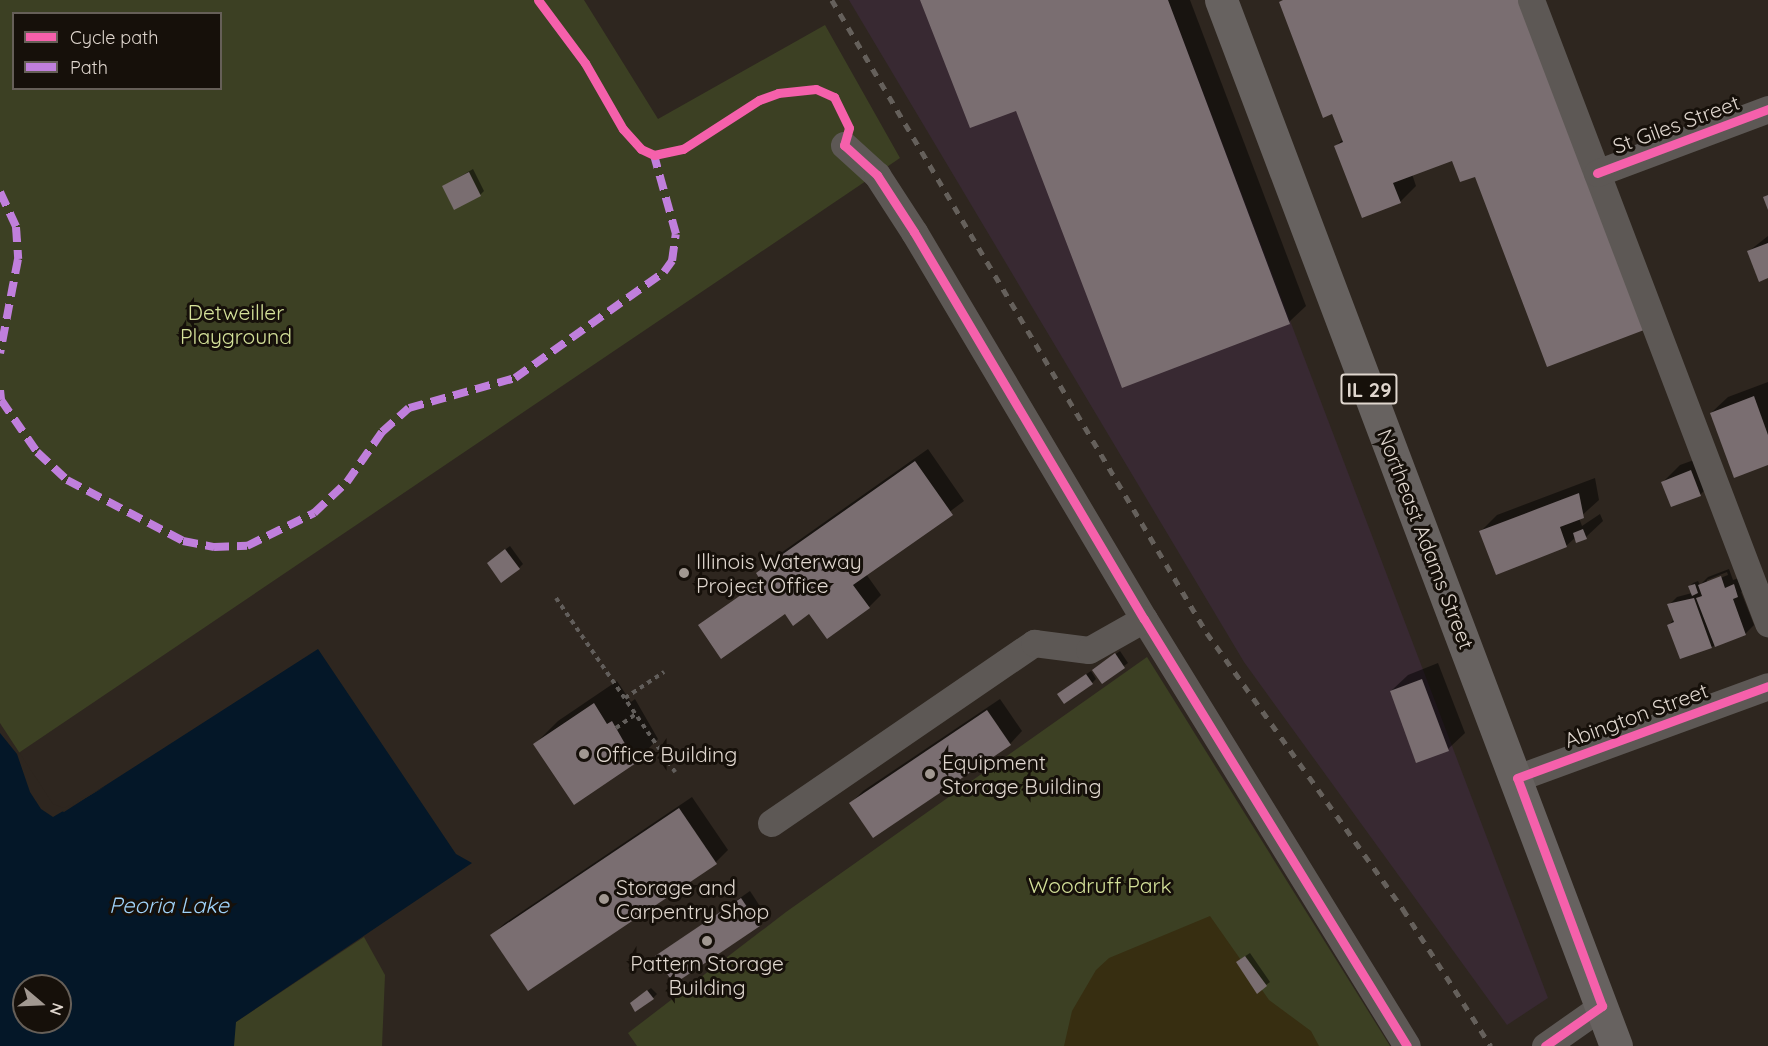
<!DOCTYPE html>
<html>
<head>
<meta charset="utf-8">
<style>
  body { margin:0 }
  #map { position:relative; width:1768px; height:1046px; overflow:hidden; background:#2e261f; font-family:Quicksand,sans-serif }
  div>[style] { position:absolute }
  .industrial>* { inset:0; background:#382932 }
  .green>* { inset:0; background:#3c4023 }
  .sand>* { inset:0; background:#372e11 }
  .water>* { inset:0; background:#041728 }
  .pier>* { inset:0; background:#2e261f }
  .shadow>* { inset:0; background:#0007 }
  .building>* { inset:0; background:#7a6e71 }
  .path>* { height:4px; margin-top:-2px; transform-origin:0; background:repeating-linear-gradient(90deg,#625e5b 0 4.5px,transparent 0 9px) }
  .minor>* { height:27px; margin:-13.5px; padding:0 13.5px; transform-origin:13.5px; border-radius:13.5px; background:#5d5855 }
  .major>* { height:33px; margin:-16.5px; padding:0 16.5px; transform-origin:16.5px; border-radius:16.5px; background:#676260 }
  .rail>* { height:4.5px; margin-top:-2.25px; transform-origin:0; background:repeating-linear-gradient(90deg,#65605b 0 8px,transparent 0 16px) }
  .quiet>* { height:8px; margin-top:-4px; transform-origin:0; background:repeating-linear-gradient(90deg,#c07fdc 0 15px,transparent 0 23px) }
  .cycleway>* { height:9px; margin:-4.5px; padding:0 4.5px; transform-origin:4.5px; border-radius:4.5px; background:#f560ab }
  .dots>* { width:16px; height:16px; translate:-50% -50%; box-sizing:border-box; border:3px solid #16100a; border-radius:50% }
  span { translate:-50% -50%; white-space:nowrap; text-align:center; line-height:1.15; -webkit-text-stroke:6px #16100a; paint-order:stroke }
  .shield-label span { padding:2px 4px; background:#16100a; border:2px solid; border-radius:4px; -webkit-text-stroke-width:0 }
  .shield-label { font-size:20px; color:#dfd6ce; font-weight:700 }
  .street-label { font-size:21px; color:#dfd6ce }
  .park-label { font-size:21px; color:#d4e199 }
  .poi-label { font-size:21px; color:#dfd6ce }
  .left { translate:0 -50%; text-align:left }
  .water-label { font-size:22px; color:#9fd2f9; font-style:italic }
  .legend { position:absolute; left:12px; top:12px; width:210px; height:78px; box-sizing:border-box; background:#16100a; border:2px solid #665f58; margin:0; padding:8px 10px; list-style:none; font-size:18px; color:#dfd6ce }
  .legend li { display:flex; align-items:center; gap:12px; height:30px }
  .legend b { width:30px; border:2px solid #665f58 }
  .north { position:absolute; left:12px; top:974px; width:60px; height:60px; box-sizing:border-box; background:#16100a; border:2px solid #665f58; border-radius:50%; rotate:109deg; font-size:16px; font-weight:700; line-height:24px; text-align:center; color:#dfd6ce }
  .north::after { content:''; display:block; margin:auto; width:21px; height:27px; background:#a19891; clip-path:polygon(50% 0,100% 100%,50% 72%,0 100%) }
</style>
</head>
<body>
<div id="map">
  <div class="industrial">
    <div style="clip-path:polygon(849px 0,1168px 0,1548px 998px,1507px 1025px,1244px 662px)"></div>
  </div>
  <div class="green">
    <div style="clip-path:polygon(evenodd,0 0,584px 0,658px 119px,825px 25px,900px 158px,17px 754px,0 726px,0 0,14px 14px,220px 14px,220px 88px,14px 88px,14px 14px)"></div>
    <div style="clip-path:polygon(1147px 657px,1390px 1046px,637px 1046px,628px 1033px,786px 912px)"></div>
    <div style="clip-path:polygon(364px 937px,385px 975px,382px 1046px,223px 1046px,236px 1022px)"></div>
  </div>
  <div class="sand">
    <div style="clip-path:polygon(1210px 916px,1269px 1000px,1311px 1031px,1319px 1046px,1064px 1046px,1072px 1011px,1096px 970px,1109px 958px)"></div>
  </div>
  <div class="water">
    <div style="clip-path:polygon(evenodd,318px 649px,456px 854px,472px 863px,236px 1022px,234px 1046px,0 1046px,0 726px,51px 806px,64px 812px,318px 649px,24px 986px,60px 986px,60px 1022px,24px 1022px,24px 986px)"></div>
  </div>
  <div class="pier">
    <div style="clip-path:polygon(0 723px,53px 804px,64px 808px,106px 786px,53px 817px,41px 809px,30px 792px,17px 754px,0 733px)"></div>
  </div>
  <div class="shadow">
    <div style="clip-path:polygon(921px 0,1190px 0,1306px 306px,1289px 322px,1017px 109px)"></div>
    <div style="clip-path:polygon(1283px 0,1541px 0,1476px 175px,1453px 159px,1412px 174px,1416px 186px,1400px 202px,1336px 146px,1343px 139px)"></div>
    <div style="clip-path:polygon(473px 169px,484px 191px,480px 195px,444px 186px)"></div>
    <div style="clip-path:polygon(1768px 236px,1768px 277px,1749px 251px)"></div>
    <div style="clip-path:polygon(1768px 382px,1768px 464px,1711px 413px,1728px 397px)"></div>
    <div style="clip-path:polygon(928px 449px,964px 501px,866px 574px,881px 595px,869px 607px,810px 612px,763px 580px,758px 573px,771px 560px)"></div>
    <div style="clip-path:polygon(1708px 455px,1716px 478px,1700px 495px,1663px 482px,1680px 465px)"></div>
    <div style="clip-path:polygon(1595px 478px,1599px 500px,1579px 518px,1582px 526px,1600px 514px,1603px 521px,1586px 537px,1576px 537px,1566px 546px,1481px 531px,1497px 515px)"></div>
    <div style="clip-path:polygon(510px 546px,523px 564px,519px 568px,493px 559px)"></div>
    <div style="clip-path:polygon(evenodd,1729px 569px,1733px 580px,1742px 577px,1746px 587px,1741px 592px,1754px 625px,1745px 634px,1711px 647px,1669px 625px,1674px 619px,1669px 605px,1677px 597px,1692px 593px,1690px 586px,1693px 583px,1698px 581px,1700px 585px,1708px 577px,1729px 569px,1727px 572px,1728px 575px,1707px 583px,1707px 580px,1727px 572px)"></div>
    <div style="clip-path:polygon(1120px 651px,1128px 663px,1102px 682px,1098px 666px)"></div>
    <div style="clip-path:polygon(1438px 663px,1465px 733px,1448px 749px,1391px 691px,1408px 675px)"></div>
    <div style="clip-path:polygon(1091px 671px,1096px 679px,1092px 683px,1063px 690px)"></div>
    <div style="clip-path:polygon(617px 681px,631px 702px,635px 699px,658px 739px,635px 762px,535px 744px,558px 721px)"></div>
    <div style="clip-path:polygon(1000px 699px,1022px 731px,1010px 744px,851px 803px,863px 791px)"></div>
    <div style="clip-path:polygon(692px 797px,728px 850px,716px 862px,492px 935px,505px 923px)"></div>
    <div style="clip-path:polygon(750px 891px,767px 917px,759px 925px,657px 956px)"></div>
    <div style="clip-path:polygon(1250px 953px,1270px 982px,1266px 985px,1241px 959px)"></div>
    <div style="clip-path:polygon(651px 988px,657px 994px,653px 998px,635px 1000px)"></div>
  </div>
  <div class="building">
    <div style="clip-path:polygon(920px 0,1168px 0,1290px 324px,1122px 388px,1016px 111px,970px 128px)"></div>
    <div style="clip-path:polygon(1283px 0,1519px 0,1644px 330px,1547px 367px,1475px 177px,1460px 182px,1452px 161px,1393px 183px,1401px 203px,1362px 218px,1334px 146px,1343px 142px,1332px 114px,1323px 118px,1279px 2px)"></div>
    <div style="clip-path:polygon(469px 172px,481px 196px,454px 210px,442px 186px)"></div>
    <div style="clip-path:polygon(1768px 195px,1768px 210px,1763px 197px)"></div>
    <div style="clip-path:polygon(1768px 243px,1768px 278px,1759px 282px,1747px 251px)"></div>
    <div style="clip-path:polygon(1754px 396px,1768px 435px,1768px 465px,1734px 478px,1710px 413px)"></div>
    <div style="clip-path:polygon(915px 461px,953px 515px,853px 585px,870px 608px,827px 639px,809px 614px,793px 626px,785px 614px,721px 659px,698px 625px,761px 581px,756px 573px)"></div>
    <div style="clip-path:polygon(1691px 470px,1701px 496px,1671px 507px,1661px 482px)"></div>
    <div style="clip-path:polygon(1579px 493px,1584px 518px,1560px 527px,1567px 547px,1496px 575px,1479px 531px)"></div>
    <div style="clip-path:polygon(1583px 529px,1587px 539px,1576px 543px,1573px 533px)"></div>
    <div style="clip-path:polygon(505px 549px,520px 569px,501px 583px,487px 563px)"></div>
    <div style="clip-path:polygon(1721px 576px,1725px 588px,1734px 584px,1738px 597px,1733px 599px,1746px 635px,1715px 647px,1696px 598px,1702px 596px,1698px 585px)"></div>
    <div style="clip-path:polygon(1695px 584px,1698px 593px,1692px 596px,1688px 586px)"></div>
    <div style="clip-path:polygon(1694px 598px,1712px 648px,1680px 659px,1667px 625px,1674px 622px,1667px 604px)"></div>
    <div style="clip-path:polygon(1115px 653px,1125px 668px,1102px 684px,1092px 670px)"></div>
    <div style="clip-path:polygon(1086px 674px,1093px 684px,1064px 704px,1057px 694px)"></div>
    <div style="clip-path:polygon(1422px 679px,1449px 751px,1416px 763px,1390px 691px)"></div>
    <div style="clip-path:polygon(594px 703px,607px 724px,612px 721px,636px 763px,574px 805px,533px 744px)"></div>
    <div style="clip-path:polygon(987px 710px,1011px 745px,873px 838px,849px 803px)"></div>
    <div style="clip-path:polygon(679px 808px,717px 864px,528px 991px,490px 935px)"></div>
    <div style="clip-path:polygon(741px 898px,760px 926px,674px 984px,655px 956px)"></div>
    <div style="clip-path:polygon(1245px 956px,1267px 986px,1257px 994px,1236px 962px)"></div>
    <div style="clip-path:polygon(647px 990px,654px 999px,635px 1012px,630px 1003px)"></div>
  </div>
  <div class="path">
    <div style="left:556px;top:598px;width:211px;rotate:55.6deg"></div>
    <div style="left:625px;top:698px;width:47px;rotate:-33.7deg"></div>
    <div style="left:616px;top:728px;width:24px;rotate:-35deg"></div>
  </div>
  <div class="minor">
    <div style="left:1531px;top:0;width:667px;rotate:69.17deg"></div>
    <div style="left:844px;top:145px;width:45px;rotate:42.3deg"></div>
    <div style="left:877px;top:175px;width:68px;rotate:57deg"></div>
    <div style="left:914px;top:232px;width:450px;rotate:59.3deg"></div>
    <div style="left:1144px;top:619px;width:501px;rotate:58.37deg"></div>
    <div style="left:1597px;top:173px;width:183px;rotate:-20.5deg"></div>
    <div style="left:1517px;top:778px;width:267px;rotate:-20.1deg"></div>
    <div style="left:771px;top:823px;width:319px;rotate:-34.4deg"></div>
    <div style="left:1034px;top:643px;width:55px;rotate:7.3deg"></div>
    <div style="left:1089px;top:650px;width:63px;rotate:-29.4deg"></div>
    <div style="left:1545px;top:1046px;width:70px;rotate:-35.1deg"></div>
  </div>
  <div class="major">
    <div style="left:1221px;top:0;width:1118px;rotate:69.31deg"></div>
  </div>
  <div class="rail">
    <div style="left:832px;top:0;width:736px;rotate:59.36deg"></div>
    <div style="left:1207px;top:633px;width:339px;rotate:54.6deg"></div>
    <div style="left:1403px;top:909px;width:163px;rotate:57.3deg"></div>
  </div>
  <div class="quiet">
    <div style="left:0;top:192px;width:38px;rotate:65deg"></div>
    <div style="left:16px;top:227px;width:32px;rotate:86deg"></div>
    <div style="left:18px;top:259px;width:96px;rotate:100.8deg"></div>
    <div style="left:0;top:390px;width:10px;rotate:84deg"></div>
    <div style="left:1px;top:400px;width:63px;rotate:55.3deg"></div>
    <div style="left:37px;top:452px;width:41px;rotate:43deg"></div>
    <div style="left:67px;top:480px;width:131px;rotate:27.7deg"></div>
    <div style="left:183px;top:541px;width:32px;rotate:11deg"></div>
    <div style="left:214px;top:547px;width:33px;rotate:-2deg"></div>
    <div style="left:247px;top:546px;width:75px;rotate:-26.2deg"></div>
    <div style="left:314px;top:513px;width:45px;rotate:-43.2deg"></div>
    <div style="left:347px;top:482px;width:61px;rotate:-55deg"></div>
    <div style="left:382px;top:432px;width:36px;rotate:-42deg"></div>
    <div style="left:409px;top:408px;width:110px;rotate:-15.8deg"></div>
    <div style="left:515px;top:378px;width:183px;rotate:-35.4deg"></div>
    <div style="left:664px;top:272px;width:14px;rotate:-54deg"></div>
    <div style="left:672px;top:261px;width:27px;rotate:-82deg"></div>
    <div style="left:676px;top:234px;width:82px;rotate:-105.6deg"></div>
  </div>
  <div class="cycleway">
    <div style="left:538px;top:0;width:79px;rotate:53.3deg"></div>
    <div style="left:585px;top:63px;width:76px;rotate:60.1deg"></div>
    <div style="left:623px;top:129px;width:27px;rotate:48deg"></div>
    <div style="left:641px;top:149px;width:14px;rotate:25deg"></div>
    <div style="left:654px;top:155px;width:30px;rotate:-12deg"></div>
    <div style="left:683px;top:149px;width:90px;rotate:-32.8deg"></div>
    <div style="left:759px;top:100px;width:20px;rotate:-20deg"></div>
    <div style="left:778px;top:93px;width:38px;rotate:-6deg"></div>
    <div style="left:816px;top:89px;width:20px;rotate:24deg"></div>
    <div style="left:834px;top:97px;width:34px;rotate:64deg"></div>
    <div style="left:849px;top:128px;width:18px;rotate:106deg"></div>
    <div style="left:844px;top:145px;width:45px;rotate:42.3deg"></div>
    <div style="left:877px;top:175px;width:68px;rotate:57deg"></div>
    <div style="left:914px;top:232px;width:450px;rotate:59.3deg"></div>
    <div style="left:1144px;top:619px;width:501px;rotate:58.37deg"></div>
    <div style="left:1597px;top:173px;width:183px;rotate:-20.5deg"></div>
    <div style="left:1545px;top:1046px;width:70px;rotate:-35.1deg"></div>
    <div style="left:1602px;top:1006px;width:243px;rotate:-110.4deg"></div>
    <div style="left:1517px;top:778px;width:267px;rotate:-20.1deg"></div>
  </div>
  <div class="dots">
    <div style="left:684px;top:573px;background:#a19891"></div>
    <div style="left:584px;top:754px;background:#a19891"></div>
    <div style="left:930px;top:774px;background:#a19891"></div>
    <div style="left:604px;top:899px;background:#a19891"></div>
    <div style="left:707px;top:941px;background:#a19891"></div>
  </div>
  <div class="shield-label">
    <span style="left:1369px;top:389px">IL 29</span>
  </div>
  <div class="street-label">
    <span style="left:1676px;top:124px;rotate:-20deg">St Giles Street</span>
    <span style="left:1426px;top:539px;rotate:69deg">Northeast Adams Street</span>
    <span style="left:1636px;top:715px;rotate:-20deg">Abington Street</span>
  </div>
  <div class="park-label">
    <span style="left:236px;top:324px">Detweiller<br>Playground</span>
    <span style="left:1100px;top:885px">Woodruff Park</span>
  </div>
  <div class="poi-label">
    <span class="left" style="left:696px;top:573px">Illinois Waterway<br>Project Office</span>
    <span class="left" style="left:596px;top:754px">Office Building</span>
    <span class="left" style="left:942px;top:774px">Equipment<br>Storage Building</span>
    <span class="left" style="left:616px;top:899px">Storage and<br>Carpentry Shop</span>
    <span style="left:707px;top:975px">Pattern Storage<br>Building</span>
  </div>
  <div class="water-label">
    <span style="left:169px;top:906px">Peoria Lake</span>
  </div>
  <ul class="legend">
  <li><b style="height:8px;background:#f560ab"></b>Cycle path</li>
  <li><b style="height:8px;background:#c07fdc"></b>Path</li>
  </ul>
  <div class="north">N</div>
</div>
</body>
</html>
